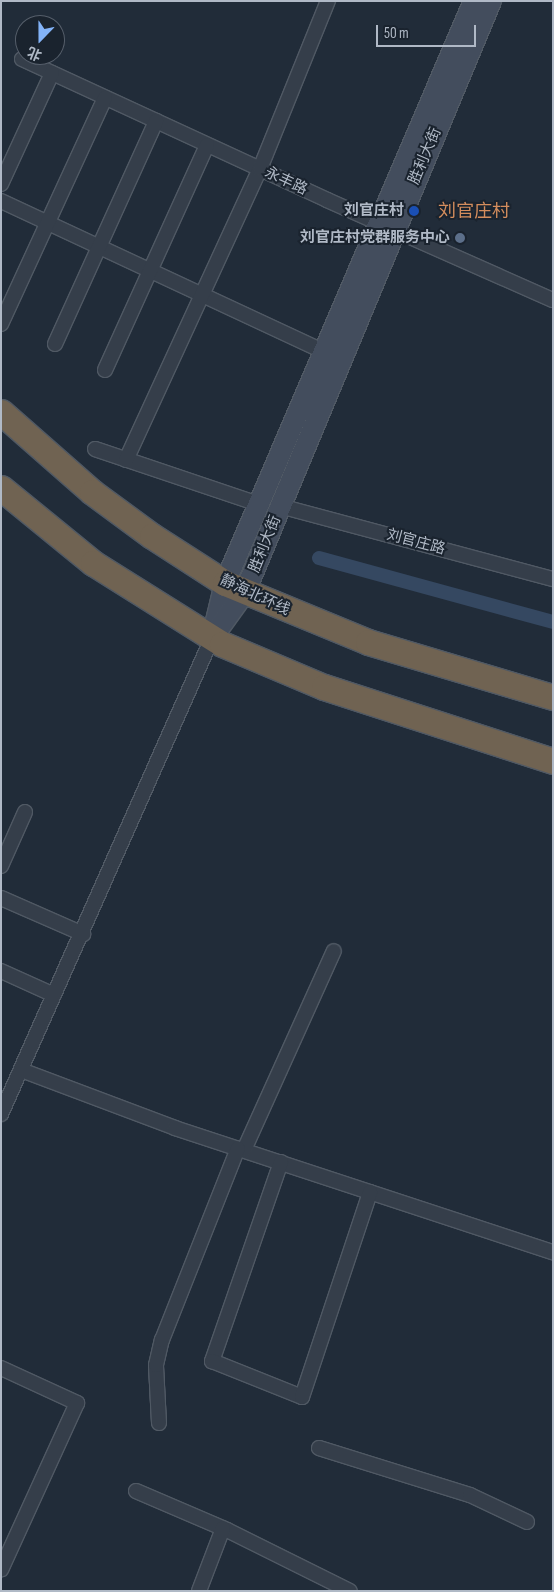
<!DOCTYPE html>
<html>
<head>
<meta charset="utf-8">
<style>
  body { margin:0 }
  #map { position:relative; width:554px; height:1592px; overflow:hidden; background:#212c39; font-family:"Sofia Sans Condensed","Noto Sans SC",sans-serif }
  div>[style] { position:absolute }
  .canal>* { height:14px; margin:-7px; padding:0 7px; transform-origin:7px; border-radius:7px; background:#354861 }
  .roads { filter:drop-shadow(1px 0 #505964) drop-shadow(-1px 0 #505964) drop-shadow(0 1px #505964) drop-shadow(0 -1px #505964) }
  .street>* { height:14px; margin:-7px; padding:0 7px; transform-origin:7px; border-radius:7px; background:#353e4a }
  .secondary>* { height:20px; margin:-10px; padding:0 10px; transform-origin:10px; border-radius:10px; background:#434d5d }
  .highway>* { height:25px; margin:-12.5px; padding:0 12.5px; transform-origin:12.5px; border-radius:12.5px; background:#706352 }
  .dots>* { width:14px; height:14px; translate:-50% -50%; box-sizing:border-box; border:2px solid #1a232e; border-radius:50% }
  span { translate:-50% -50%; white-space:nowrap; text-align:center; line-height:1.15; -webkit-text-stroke:4px #1a232e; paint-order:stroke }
  .street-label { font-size:15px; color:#b0b9c6 }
  .poi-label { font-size:15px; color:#b0b9c6; font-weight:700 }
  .right { translate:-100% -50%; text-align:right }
  .quarter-label { font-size:18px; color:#d48d5d }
  .frame { position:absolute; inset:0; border:2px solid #b0b9c6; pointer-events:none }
  .north { position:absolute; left:15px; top:15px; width:50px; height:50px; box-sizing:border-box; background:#1a232e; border:1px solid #565f6b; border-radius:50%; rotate:202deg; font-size:14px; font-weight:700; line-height:20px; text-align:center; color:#b0b9c6 }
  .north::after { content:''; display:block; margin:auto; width:18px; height:22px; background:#83b3f8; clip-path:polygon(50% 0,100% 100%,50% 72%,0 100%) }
  .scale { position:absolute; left:376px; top:25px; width:100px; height:22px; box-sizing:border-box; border:2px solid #b0b9c6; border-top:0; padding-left:6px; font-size:15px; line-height:18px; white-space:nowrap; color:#b0b9c6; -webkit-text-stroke:4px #1a232e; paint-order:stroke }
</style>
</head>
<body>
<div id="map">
  <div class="canal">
    <div style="left:319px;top:558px;width:243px;rotate:15.3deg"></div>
  </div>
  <div class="roads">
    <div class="street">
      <div style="left:22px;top:59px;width:336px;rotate:24.8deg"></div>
      <div style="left:327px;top:200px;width:247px;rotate:23.9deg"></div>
      <div style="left:1px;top:184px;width:122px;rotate:-65.3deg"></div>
      <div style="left:1px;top:201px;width:364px;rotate:25deg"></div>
      <div style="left:1px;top:324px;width:249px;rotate:-65.3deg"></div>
      <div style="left:55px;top:344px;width:245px;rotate:-65.6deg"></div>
      <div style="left:105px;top:370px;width:247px;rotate:-65.6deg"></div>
      <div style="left:95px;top:449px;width:172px;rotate:18.6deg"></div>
      <div style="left:126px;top:460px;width:320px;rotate:-65.3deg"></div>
      <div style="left:260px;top:169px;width:181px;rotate:-68deg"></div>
      <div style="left:280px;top:506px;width:283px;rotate:15deg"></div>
      <div style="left:1px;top:866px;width:59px;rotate:-66deg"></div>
      <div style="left:1px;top:898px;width:90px;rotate:23.7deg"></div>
      <div style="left:1px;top:971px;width:58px;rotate:24.4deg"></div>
      <div style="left:21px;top:1070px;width:165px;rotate:20.6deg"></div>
      <div style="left:175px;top:1128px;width:398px;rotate:18.2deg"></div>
      <div style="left:1px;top:1114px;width:521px;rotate:-66.09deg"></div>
      <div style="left:244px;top:1150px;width:218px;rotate:-65.7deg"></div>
      <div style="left:281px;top:1162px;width:211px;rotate:109.1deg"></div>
      <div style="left:212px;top:1361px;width:97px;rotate:21.8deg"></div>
      <div style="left:302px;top:1397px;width:216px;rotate:-71.6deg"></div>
      <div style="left:1px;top:1368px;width:84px;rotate:24.7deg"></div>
      <div style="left:77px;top:1403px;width:183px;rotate:114.5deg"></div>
      <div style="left:159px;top:1423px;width:58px;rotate:-93deg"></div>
      <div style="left:156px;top:1365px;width:26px;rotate:-77deg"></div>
      <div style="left:162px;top:1340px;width:206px;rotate:-68.4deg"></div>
      <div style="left:319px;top:1448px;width:158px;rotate:17.3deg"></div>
      <div style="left:470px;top:1495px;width:63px;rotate:25.3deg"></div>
      <div style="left:136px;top:1491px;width:99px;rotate:23.2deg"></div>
      <div style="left:227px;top:1530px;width:137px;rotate:26.4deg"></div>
      <div style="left:199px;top:1591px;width:67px;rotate:-69.1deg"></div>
    </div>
    <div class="secondary">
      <div style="left:214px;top:629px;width:47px;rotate:-76.6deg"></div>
      <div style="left:225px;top:583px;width:633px;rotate:-66.84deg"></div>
      <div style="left:212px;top:638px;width:57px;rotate:-54.3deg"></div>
      <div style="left:245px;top:592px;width:640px;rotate:-67.4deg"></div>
    </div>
    <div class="highway">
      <div style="left:1px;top:412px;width:121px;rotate:41.3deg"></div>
      <div style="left:92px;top:492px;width:74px;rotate:36.3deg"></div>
      <div style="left:152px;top:536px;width:87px;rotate:32.8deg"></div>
      <div style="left:225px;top:583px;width:155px;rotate:22.4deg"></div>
      <div style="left:368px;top:642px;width:193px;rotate:16.6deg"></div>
      <div style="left:1px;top:488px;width:119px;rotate:39.2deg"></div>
      <div style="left:93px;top:563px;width:152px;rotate:32.1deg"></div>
      <div style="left:222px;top:644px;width:111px;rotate:22.9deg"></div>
      <div style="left:324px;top:687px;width:241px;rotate:17.9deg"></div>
    </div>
  </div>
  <div class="dots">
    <div style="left:414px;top:211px;background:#1a4fb4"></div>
    <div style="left:460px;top:238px;background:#5c6f8a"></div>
  </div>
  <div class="street-label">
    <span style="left:425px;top:156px;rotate:-67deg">胜利大街</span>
    <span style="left:286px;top:181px;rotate:25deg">永丰路</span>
    <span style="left:416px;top:542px;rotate:15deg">刘官庄路</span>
    <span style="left:265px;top:544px;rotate:-68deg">胜利大街</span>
    <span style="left:255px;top:595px;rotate:25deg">静海北环线</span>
  </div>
  <div class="poi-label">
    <span class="right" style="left:404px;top:211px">刘官庄村</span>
    <span class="right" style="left:450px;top:238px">刘官庄村党群服务中心</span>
  </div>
  <div class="quarter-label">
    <span style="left:474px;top:212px">刘官庄村</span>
  </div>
  <div class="frame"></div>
  <div class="north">北</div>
  <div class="scale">50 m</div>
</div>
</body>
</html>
